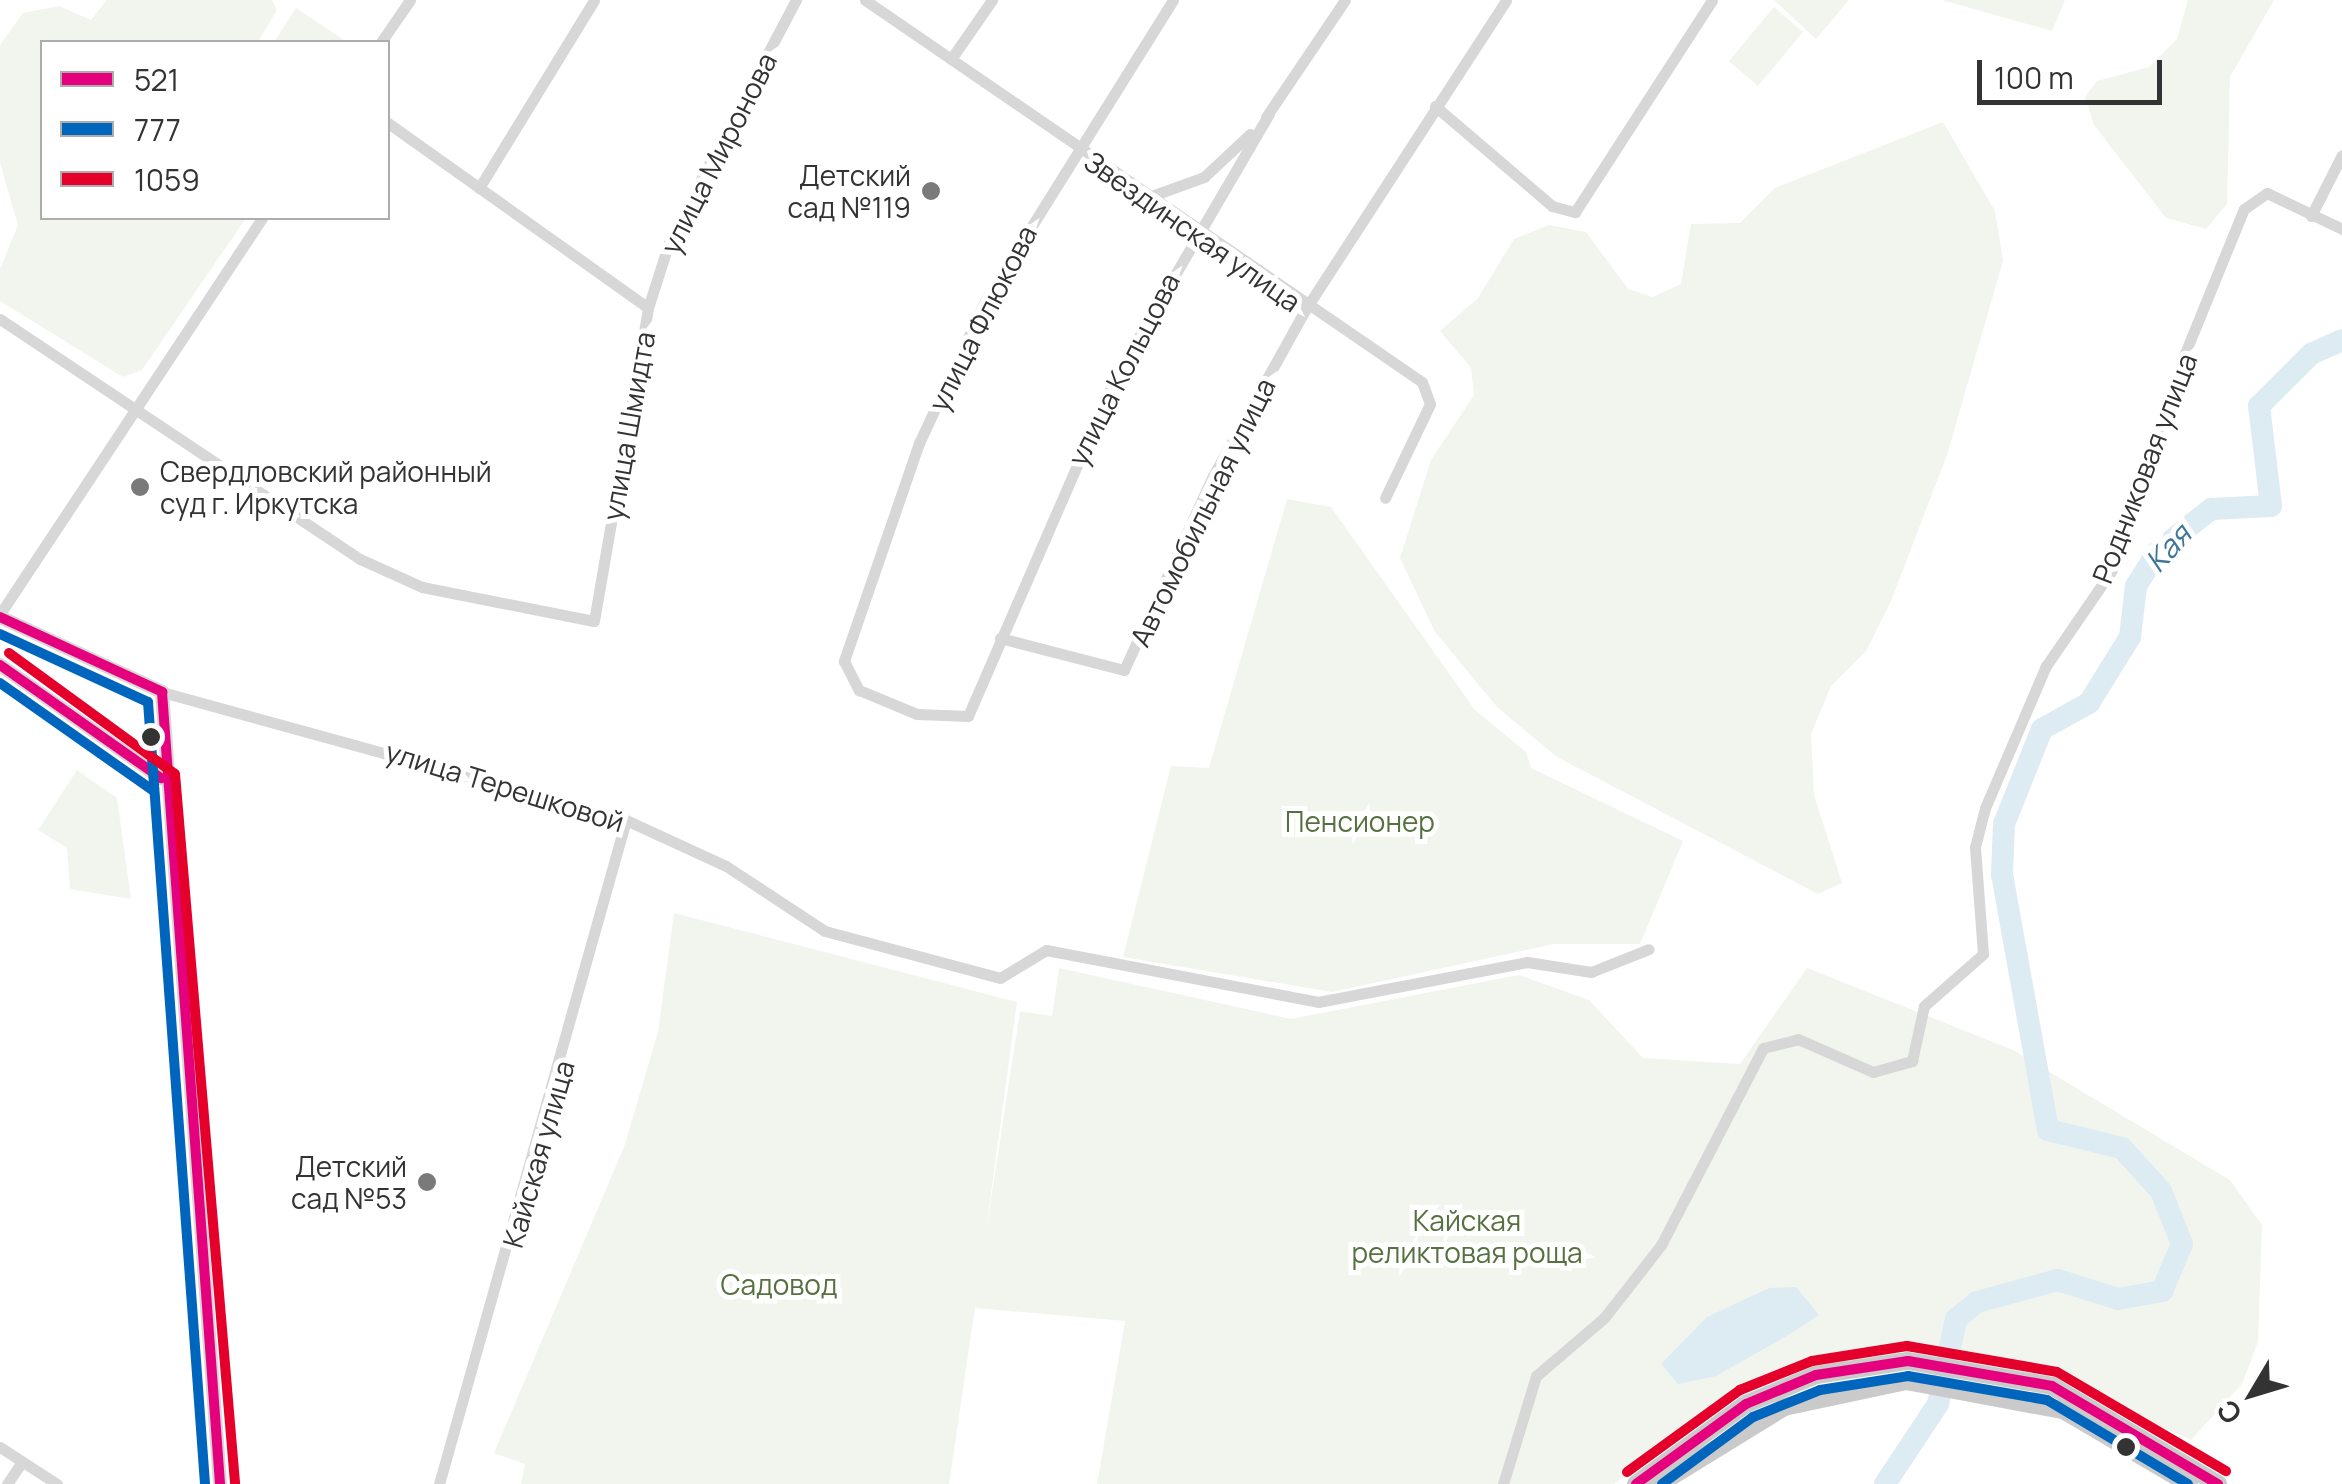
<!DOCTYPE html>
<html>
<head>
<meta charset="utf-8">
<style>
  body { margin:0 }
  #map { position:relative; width:2342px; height:1484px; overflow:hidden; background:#fff; font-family:Manrope,sans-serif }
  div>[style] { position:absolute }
  .green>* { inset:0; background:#f1f5ed }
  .water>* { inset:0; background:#ddebf3 }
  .river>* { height:22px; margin:-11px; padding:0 11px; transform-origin:11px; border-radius:11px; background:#ddebf3 }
  .minor>* { height:11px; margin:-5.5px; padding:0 5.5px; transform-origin:5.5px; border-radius:5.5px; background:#d7d7d7 }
  .tertiary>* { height:14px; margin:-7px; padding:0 7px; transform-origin:7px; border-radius:7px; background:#d7d7d7 }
  .primary>* { height:18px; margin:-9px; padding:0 9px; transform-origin:9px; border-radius:9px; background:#cacaca }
  .bus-1>* { height:10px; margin:-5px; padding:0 5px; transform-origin:5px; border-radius:5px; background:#e5007d }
  .bus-2>* { height:10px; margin:-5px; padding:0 5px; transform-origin:5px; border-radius:5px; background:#0065bd }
  .bus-3>* { height:10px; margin:-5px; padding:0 5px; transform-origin:5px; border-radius:5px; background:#e4002b }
  .dots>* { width:28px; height:28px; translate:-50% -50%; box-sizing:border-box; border:5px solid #fff; border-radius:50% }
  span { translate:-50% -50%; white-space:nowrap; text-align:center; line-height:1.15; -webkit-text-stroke:10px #fff; paint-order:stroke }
  .street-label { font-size:28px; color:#333 }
  .poi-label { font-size:28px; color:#333 }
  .right { translate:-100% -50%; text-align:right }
  .left { translate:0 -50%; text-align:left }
  .park-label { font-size:28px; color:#56703f }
  .water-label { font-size:30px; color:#3f7597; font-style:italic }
  .legend { position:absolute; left:40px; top:40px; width:350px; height:180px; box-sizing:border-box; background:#fff; border:2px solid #adadad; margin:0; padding:12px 18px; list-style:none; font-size:30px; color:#333 }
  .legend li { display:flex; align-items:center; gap:20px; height:50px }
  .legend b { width:50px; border:2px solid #adadad }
  .north { position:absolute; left:2202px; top:1344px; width:100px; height:100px; -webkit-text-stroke:8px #fff; paint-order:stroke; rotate:232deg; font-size:28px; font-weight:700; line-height:40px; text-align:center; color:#333 }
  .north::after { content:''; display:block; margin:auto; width:35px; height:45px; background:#333; clip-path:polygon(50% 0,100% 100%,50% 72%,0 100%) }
  .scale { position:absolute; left:1977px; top:60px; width:185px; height:45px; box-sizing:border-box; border:5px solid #333; border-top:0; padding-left:12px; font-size:30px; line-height:35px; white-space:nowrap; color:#333; -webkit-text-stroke:8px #fff; paint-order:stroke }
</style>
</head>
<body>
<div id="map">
  <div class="green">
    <div style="clip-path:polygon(107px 0,272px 0,277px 10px,258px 42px,42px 42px,42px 218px,246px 218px,142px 370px,123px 377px,0 301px,0 269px,18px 225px,0 163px,0 45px,23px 13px,59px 6px,91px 20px)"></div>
    <div style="clip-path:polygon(1774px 0,1849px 0,1816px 39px)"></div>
    <div style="clip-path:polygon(1942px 0,2065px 0,2052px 31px)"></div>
    <div style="clip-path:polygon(2188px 0,2274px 0,2230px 77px,2227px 204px,2206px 229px,2166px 218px,2094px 125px,2085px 97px,2097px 81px,2149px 67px,2177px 39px)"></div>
    <div style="clip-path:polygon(1774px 7px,1803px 32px,1758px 86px,1729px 61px)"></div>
    <div style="clip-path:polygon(296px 8px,347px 42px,274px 42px)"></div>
    <div style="clip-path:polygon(1943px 122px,1995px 211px,2003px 261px,1947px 455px,1891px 601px,1866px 651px,1831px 686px,1811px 734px,1814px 795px,1842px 883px,1818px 894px,1557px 757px,1497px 707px,1435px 632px,1400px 558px,1431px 460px,1474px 395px,1471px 368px,1440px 331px,1478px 298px,1514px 239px,1549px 225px,1586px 232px,1628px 289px,1653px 297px,1681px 284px,1691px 224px,1740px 223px,1775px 188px)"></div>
    <div style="clip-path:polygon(1287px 499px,1331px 507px,1475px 710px,1526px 752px,1531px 768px,1683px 841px,1640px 944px,1554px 944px,1332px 992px,1123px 957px,1171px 766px,1209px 768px)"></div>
    <div style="clip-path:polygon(77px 770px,117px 798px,131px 899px,70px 889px,67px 848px,38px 830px)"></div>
    <div style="clip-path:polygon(674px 913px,1017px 1002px,985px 1238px,1020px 1011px,1052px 1016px,1059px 968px,1291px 1019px,1519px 975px,1589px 1000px,1643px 1058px,1740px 1064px,1807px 968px,2013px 1050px,2230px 1180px,2262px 1225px,2258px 1342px,2242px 1384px,2191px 1440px,2034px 1370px,1954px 1352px,1889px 1352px,1750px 1387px,1614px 1484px,1097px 1484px,1125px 1321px,975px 1308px,949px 1484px,521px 1484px,525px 1464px,494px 1453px,624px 1147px,658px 1032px)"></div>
  </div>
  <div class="water">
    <div style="clip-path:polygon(1796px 1287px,1819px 1315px,1790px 1334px,1716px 1376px,1678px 1384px,1661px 1364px,1707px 1317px,1769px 1288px)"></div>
  </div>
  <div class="river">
    <div style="left:1885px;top:1484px;width:96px;rotate:-56.5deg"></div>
    <div style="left:1938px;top:1404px;width:87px;rotate:-78deg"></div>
    <div style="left:1956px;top:1319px;width:27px;rotate:-39deg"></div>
    <div style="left:1977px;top:1302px;width:84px;rotate:-15.2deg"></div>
    <div style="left:2058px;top:1280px;width:63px;rotate:17.6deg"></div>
    <div style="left:2118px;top:1299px;width:45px;rotate:-10.3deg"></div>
    <div style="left:2162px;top:1291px;width:51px;rotate:-66.9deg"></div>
    <div style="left:2182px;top:1244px;width:57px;rotate:-111.6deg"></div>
    <div style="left:2161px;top:1191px;width:58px;rotate:-132.2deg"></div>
    <div style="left:2122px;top:1148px;width:76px;rotate:-166.3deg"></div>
    <div style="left:2048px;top:1130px;width:259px;rotate:-100.2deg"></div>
    <div style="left:2002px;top:875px;width:51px;rotate:-87.8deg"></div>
    <div style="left:2004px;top:824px;width:102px;rotate:-68.2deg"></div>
    <div style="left:2042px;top:729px;width:54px;rotate:-29deg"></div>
    <div style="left:2089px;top:703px;width:78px;rotate:-58.2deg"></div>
    <div style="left:2130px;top:637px;width:51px;rotate:-83.3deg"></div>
    <div style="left:2136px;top:586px;width:41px;rotate:-57.8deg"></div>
    <div style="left:2158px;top:551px;width:68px;rotate:-38.4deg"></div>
    <div style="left:2211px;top:509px;width:60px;rotate:-2.9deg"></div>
    <div style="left:2271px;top:506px;width:101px;rotate:-96.8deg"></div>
    <div style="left:2259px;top:406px;width:74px;rotate:-45deg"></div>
    <div style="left:2311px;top:354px;width:34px;rotate:-24deg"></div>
  </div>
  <div class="minor">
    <div style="left:865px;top:0;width:675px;rotate:34.44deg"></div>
    <div style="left:1422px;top:382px;width:23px;rotate:70deg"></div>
    <div style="left:1430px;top:404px;width:104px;rotate:115.6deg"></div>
    <div style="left:1173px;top:0;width:355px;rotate:122deg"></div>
    <div style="left:985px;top:301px;width:157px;rotate:114.9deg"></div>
    <div style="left:919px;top:443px;width:231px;rotate:109deg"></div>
    <div style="left:844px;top:661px;width:33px;rotate:63deg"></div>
    <div style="left:859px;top:690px;width:63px;rotate:22.5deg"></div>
    <div style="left:917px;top:714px;width:51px;rotate:2.2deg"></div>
    <div style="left:968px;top:716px;width:373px;rotate:-66.5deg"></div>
    <div style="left:1117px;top:374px;width:301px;rotate:-59.7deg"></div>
    <div style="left:381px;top:42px;width:51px;rotate:-55.4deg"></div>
    <div style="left:951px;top:59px;width:72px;rotate:-55.2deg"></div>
    <div style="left:1435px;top:106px;width:154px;rotate:40.5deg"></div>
    <div style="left:1552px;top:206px;width:24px;rotate:15deg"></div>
    <div style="left:1575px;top:212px;width:252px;rotate:-57.1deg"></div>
    <div style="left:1266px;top:117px;width:141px;rotate:-56deg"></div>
    <div style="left:388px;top:123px;width:319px;rotate:35.4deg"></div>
    <div style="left:479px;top:188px;width:220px;rotate:-58.5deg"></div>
    <div style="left:1146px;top:198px;width:62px;rotate:-19.9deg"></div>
    <div style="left:1204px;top:177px;width:63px;rotate:-43.1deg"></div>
    <div style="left:2311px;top:216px;width:68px;rotate:-63.1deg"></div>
    <div style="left:0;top:319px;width:433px;rotate:33.7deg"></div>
    <div style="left:360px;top:559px;width:68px;rotate:24.3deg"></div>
    <div style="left:422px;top:587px;width:175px;rotate:11.2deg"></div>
    <div style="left:594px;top:621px;width:318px;rotate:-80.2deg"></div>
    <div style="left:648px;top:308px;width:76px;rotate:-72.3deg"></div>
    <div style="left:671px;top:236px;width:267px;rotate:-62.1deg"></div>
    <div style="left:0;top:614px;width:475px;rotate:-56.5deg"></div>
    <div style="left:1000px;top:638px;width:128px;rotate:14.5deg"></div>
    <div style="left:1124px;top:670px;width:213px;rotate:-65.4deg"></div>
    <div style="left:1213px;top:476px;width:190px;rotate:-61deg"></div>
    <div style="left:1305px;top:310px;width:369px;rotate:-57deg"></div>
    <div style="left:162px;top:692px;width:481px;rotate:15.4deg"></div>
    <div style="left:626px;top:820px;width:110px;rotate:24.7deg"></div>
    <div style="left:726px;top:866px;width:118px;rotate:33.3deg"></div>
    <div style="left:825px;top:931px;width:181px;rotate:15deg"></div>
    <div style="left:1000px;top:978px;width:54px;rotate:-31.3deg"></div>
    <div style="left:1046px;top:950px;width:277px;rotate:10.8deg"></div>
    <div style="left:1318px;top:1002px;width:213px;rotate:-10.8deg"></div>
    <div style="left:1527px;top:962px;width:65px;rotate:8.9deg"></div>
    <div style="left:1591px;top:972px;width:62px;rotate:-21.6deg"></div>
    <div style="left:0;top:1447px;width:68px;rotate:33deg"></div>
    <div style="left:7px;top:1484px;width:27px;rotate:-56deg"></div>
    <div style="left:439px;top:1484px;width:690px;rotate:-74.27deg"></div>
    <div style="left:1503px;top:1484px;width:113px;rotate:-73deg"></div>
    <div style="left:1536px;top:1376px;width:89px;rotate:-40.5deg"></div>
    <div style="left:1604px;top:1318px;width:93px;rotate:-52deg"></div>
    <div style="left:1661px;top:1245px;width:222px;rotate:-62.6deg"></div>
    <div style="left:1763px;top:1048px;width:36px;rotate:-14deg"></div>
    <div style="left:1798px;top:1039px;width:82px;rotate:23.7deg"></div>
    <div style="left:1873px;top:1072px;width:41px;rotate:-15.8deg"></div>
    <div style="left:1912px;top:1061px;width:56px;rotate:-77.7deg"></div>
    <div style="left:1924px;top:1006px;width:79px;rotate:-41.4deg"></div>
    <div style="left:1983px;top:954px;width:107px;rotate:-94.3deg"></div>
    <div style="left:1975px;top:847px;width:40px;rotate:-75.6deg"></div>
    <div style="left:1985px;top:808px;width:155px;rotate:-66.8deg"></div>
    <div style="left:2046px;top:666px;width:116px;rotate:-55.5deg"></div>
    <div style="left:2112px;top:570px;width:194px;rotate:-72deg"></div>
    <div style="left:2172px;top:385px;width:190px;rotate:-67.8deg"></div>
    <div style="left:2244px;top:209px;width:28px;rotate:-35deg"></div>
    <div style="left:2267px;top:193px;width:83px;rotate:25.6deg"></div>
  </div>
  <div class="tertiary">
    <div style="left:0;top:617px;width:179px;rotate:24.8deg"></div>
    <div style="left:162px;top:692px;width:794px;rotate:85.81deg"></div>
    <div style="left:0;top:665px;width:197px;rotate:35.1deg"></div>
  </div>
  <div class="primary">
    <div style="left:1636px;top:1484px;width:136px;rotate:-36deg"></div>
    <div style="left:1746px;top:1404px;width:76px;rotate:-22.5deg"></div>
    <div style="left:1816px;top:1375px;width:93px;rotate:-8.7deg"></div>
    <div style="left:1908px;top:1361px;width:146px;rotate:9.8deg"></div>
    <div style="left:2052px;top:1386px;width:193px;rotate:30.6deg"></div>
    <div style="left:1659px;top:1484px;width:147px;rotate:-31.6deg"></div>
    <div style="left:1784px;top:1407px;width:125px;rotate:-12deg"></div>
    <div style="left:1906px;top:1381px;width:160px;rotate:10.5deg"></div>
    <div style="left:2063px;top:1410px;width:146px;rotate:30.4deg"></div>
  </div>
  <div class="bus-1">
    <div style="left:0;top:617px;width:179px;rotate:24.8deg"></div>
    <div style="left:162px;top:692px;width:794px;rotate:85.81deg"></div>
    <div style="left:0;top:665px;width:197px;rotate:35.1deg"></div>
    <div style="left:1636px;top:1484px;width:136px;rotate:-36deg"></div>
    <div style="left:1746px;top:1404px;width:76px;rotate:-22.5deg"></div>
    <div style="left:1816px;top:1375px;width:93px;rotate:-8.7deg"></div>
    <div style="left:1908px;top:1361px;width:146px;rotate:9.8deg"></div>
    <div style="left:2052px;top:1386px;width:193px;rotate:30.6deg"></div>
  </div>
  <div class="bus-2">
    <div style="left:0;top:634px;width:163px;rotate:24.7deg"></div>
    <div style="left:148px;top:702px;width:784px;rotate:85.83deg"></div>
    <div style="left:0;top:683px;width:186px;rotate:35.1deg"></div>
    <div style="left:1662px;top:1484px;width:113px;rotate:-36.4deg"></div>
    <div style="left:1753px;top:1417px;width:72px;rotate:-21.9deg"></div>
    <div style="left:1820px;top:1390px;width:89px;rotate:-9deg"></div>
    <div style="left:1908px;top:1376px;width:141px;rotate:9.8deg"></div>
    <div style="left:2047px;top:1400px;width:164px;rotate:30.8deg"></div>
  </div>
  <div class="bus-3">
    <div style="left:9px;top:653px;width:205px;rotate:36.1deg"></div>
    <div style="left:175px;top:774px;width:712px;rotate:85.16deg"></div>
    <div style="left:1627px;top:1472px;width:140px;rotate:-36deg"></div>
    <div style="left:1740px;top:1390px;width:78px;rotate:-21.9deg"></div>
    <div style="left:1812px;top:1361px;width:96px;rotate:-9deg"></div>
    <div style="left:1907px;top:1346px;width:152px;rotate:9.8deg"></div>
    <div style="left:2057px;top:1372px;width:196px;rotate:30.4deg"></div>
  </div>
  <div class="dots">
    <div style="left:931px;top:191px;background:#7a7a7a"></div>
    <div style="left:140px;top:487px;background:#7a7a7a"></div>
    <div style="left:151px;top:737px;background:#333"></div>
    <div style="left:427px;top:1182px;background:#7a7a7a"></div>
    <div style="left:2126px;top:1447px;background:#333"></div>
  </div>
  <div class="street-label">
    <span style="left:718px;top:153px;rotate:-63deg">улица Миронова</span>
    <span style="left:1193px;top:231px;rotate:35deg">Звездинская улица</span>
    <span style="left:982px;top:318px;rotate:-63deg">улица Флюкова</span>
    <span style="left:1123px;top:369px;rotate:-63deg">улица Кольцова</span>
    <span style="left:628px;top:426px;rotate:-80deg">улица Шмидта</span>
    <span style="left:2144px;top:468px;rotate:-69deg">Родниковая улица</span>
    <span style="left:1202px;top:512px;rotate:-64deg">Автомобильная улица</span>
    <span style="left:505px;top:786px;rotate:17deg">улица Терешковой</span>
    <span style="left:538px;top:1154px;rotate:-74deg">Кайская улица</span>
  </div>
  <div class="poi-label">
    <span class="right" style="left:911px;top:191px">Детский<br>сад №119</span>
    <span class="left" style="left:160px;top:487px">Свердловский районный<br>суд г. Иркутска</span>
    <span class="right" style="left:407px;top:1182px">Детский<br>сад №53</span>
  </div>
  <div class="park-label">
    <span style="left:1360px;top:821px">Пенсионер</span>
    <span style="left:1467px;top:1236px">Кайская<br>реликтовая роща</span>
    <span style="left:779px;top:1284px">Садовод</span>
  </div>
  <div class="water-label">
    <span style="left:2168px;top:548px;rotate:-48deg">Кая</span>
  </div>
  <ul class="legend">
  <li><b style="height:12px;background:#e5007d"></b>521</li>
  <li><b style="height:12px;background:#0065bd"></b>777</li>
  <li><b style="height:12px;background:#e4002b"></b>1059</li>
  </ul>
  <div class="north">С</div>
  <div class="scale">100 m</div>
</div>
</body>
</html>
